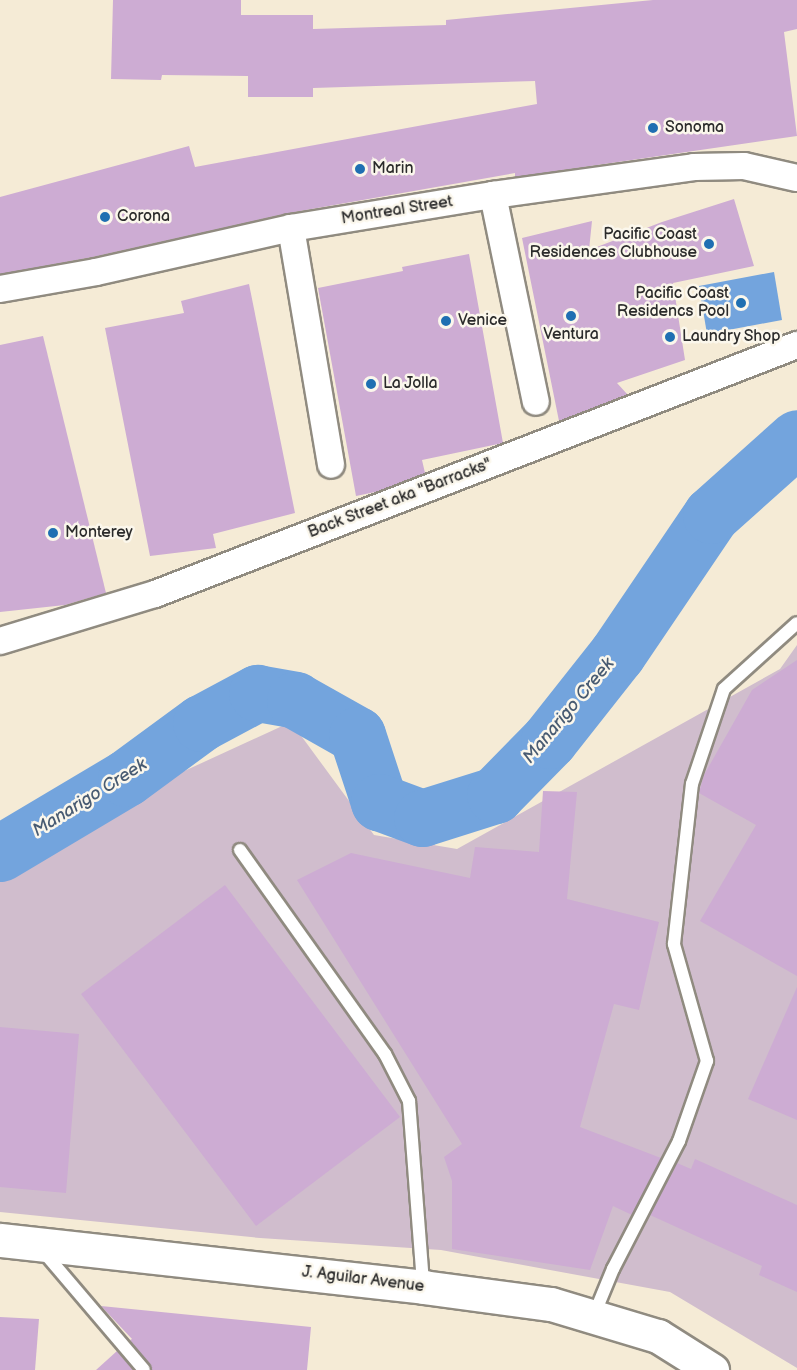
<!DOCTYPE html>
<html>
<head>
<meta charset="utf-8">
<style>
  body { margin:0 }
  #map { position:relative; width:797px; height:1370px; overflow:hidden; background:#f5ebd6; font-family:"Balsamiq Sans",sans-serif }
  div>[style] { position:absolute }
  .industrial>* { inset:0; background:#d0bdcd }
  .water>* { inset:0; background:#73a4dd }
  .river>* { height:57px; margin:-28.5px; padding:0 28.5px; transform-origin:28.5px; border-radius:28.5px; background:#73a4dd }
  .building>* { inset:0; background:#cdacd3 }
  .roads { filter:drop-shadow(2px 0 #908b80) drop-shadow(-2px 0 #908b80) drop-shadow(0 2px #908b80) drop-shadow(0 -2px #908b80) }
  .lane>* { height:12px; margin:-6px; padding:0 6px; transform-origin:6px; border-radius:6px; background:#fff }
  .street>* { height:26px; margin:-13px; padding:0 13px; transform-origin:13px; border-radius:13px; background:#fff }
  .secondary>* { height:33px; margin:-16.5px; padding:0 16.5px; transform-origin:16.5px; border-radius:16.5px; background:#fff }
  .dots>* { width:16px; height:16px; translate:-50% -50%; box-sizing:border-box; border:3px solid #fbf7ec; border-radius:50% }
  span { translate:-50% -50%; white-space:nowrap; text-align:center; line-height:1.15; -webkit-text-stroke:5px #fbf7ec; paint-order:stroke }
  .poi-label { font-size:16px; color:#2b2b2b }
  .left { translate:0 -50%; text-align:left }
  .right { translate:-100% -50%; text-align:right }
  .street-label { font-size:16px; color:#2b2b2b }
  .water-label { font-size:18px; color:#485b72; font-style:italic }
</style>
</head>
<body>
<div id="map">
  <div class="industrial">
    <div style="clip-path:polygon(797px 645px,797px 1368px,670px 1292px,441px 1250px,260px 1238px,0 1212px,0 863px,34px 840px,291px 722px,374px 835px,457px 849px,780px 669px)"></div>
  </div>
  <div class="water">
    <div style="clip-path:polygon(774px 272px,782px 320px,707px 334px,699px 286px)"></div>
  </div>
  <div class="river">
    <div style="left:0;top:853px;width:147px;rotate:-30.8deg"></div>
    <div style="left:126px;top:778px;width:93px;rotate:-36.3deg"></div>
    <div style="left:201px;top:723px;width:64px;rotate:-28.2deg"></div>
    <div style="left:257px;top:693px;width:39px;rotate:10deg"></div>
    <div style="left:295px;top:700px;width:71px;rotate:29.4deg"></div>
    <div style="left:357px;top:735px;width:71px;rotate:71.8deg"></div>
    <div style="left:379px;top:802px;width:46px;rotate:20.4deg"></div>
    <div style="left:422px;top:818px;width:77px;rotate:-17.5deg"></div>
    <div style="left:495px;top:795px;width:77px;rotate:-45.5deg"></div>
    <div style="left:549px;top:740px;width:110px;rotate:-51.7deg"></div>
    <div style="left:617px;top:654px;width:168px;rotate:-55.9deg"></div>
    <div style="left:711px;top:515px;width:115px;rotate:-41.8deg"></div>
  </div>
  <div class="building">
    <div style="clip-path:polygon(113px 0,241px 0,241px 15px,313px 15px,313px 29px,446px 25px,446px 20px,653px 0,797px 0,797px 29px,784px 32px,797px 136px,515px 177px,515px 173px,289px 213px,93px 257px,0 274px,0 197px,189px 146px,195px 167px,537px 104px,535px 81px,313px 88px,313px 97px,248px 97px,248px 76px,162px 75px,161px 80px,111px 79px)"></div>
    <div style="clip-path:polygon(734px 199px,754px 266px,673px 283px,685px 360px,617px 383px,628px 395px,559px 421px,522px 238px,592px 221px,589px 250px,662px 222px)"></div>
    <div style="clip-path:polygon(469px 254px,503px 443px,422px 460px,425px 473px,380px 491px,356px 496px,318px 288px,403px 271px,402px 267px)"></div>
    <div style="clip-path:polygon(249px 284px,295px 513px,213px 534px,216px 548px,150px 556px,105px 328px,184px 313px,181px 301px)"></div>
    <div style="clip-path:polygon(43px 336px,106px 593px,65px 605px,0 612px,0 345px)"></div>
    <div style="clip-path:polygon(797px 660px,797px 976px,700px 921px,756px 825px,699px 793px,704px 775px,752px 690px)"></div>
    <div style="clip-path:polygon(543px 791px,577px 792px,567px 899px,659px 922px,639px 1010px,614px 1004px,580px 1127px,661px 1158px,632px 1215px,613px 1206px,590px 1270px,452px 1249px,452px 1181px,444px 1157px,462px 1144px,297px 880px,351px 853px,470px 878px,475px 847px,539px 852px)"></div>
    <div style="clip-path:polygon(225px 885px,400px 1117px,256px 1226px,81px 994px)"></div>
    <div style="clip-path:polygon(797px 987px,797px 1120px,748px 1099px)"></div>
    <div style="clip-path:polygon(0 1027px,79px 1034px,66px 1193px,0 1187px)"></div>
    <div style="clip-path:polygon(695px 1159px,797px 1205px,797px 1292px,759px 1275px,762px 1266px,650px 1215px,677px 1163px,691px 1169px)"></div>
    <div style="clip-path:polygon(101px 1306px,311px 1327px,307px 1370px,152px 1370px,130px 1340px,132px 1339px)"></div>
    <div style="clip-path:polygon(0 1317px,39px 1319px,35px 1370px,0 1370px)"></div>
    <div style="clip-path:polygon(117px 1351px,133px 1370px,96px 1370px)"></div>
  </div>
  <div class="roads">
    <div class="lane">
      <div style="left:240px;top:850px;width:250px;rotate:54.6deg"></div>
      <div style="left:385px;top:1054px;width:53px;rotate:62.9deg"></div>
      <div style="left:409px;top:1101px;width:185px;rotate:85.6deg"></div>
      <div style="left:42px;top:1250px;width:157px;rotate:49.6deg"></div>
      <div style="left:594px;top:1315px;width:50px;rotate:-67.6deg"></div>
      <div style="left:613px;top:1269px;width:144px;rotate:-62.7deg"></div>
      <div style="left:679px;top:1141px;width:85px;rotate:-70.7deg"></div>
      <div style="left:707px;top:1061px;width:122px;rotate:-105.8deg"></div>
      <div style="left:674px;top:944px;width:161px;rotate:-83.6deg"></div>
      <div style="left:692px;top:784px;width:100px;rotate:-71.4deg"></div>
      <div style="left:724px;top:689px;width:98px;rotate:-42.1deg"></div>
    </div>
    <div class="street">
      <div style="left:493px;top:195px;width:211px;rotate:78.3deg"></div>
      <div style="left:291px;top:228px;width:240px;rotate:80.4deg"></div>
      <div style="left:0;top:289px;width:97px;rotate:-10deg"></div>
      <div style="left:96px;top:272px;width:200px;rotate:-12.7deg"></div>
      <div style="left:291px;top:228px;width:205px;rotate:-9.3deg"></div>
      <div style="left:493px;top:195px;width:203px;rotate:-7.9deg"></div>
      <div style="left:694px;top:167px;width:50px;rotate:-1.1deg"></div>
      <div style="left:744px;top:166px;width:54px;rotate:12.8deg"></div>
      <div style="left:0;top:641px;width:162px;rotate:-16.9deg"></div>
      <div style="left:155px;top:594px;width:689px;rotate:-21.2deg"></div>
    </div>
    <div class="secondary">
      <div style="left:0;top:1240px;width:426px;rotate:6.3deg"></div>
      <div style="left:423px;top:1287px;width:129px;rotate:7.6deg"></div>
      <div style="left:551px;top:1304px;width:112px;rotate:16.7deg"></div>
      <div style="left:658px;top:1336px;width:64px;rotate:32.2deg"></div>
    </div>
  </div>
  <div class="dots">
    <div style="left:653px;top:128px;background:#1f6fb2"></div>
    <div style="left:360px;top:169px;background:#1f6fb2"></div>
    <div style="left:105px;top:217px;background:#1f6fb2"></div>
    <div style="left:709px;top:244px;background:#1f6fb2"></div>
    <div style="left:741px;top:303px;background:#1f6fb2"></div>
    <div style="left:571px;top:316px;background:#1f6fb2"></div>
    <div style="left:446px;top:321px;background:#1f6fb2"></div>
    <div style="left:670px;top:337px;background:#1f6fb2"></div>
    <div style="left:371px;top:384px;background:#1f6fb2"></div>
    <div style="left:53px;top:533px;background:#1f6fb2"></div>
  </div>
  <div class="poi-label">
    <span class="left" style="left:665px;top:128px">Sonoma</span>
    <span class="left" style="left:372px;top:169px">Marin</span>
    <span class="left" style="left:117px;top:217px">Corona</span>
    <span class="right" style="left:697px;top:244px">Pacific Coast<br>Residences Clubhouse</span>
    <span class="right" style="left:729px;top:303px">Pacific Coast<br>Residencs Pool</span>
    <span class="left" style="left:458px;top:321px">Venice</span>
    <span style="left:571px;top:335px">Ventura</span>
    <span class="left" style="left:682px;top:337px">Laundry Shop</span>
    <span class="left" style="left:383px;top:384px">La Jolla</span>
    <span class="left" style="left:65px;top:533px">Monterey</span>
  </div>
  <div class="street-label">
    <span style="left:397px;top:211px;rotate:-9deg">Montreal Street</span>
    <span style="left:400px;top:499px;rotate:-21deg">Back Street aka "Barracks"</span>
    <span style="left:363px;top:1280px;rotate:7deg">J. Aguilar Avenue</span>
  </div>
  <div class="water-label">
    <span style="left:569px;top:711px;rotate:-50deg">Manarigo Creek</span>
    <span style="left:90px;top:798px;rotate:-32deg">Manarigo Creek</span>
  </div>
</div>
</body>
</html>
